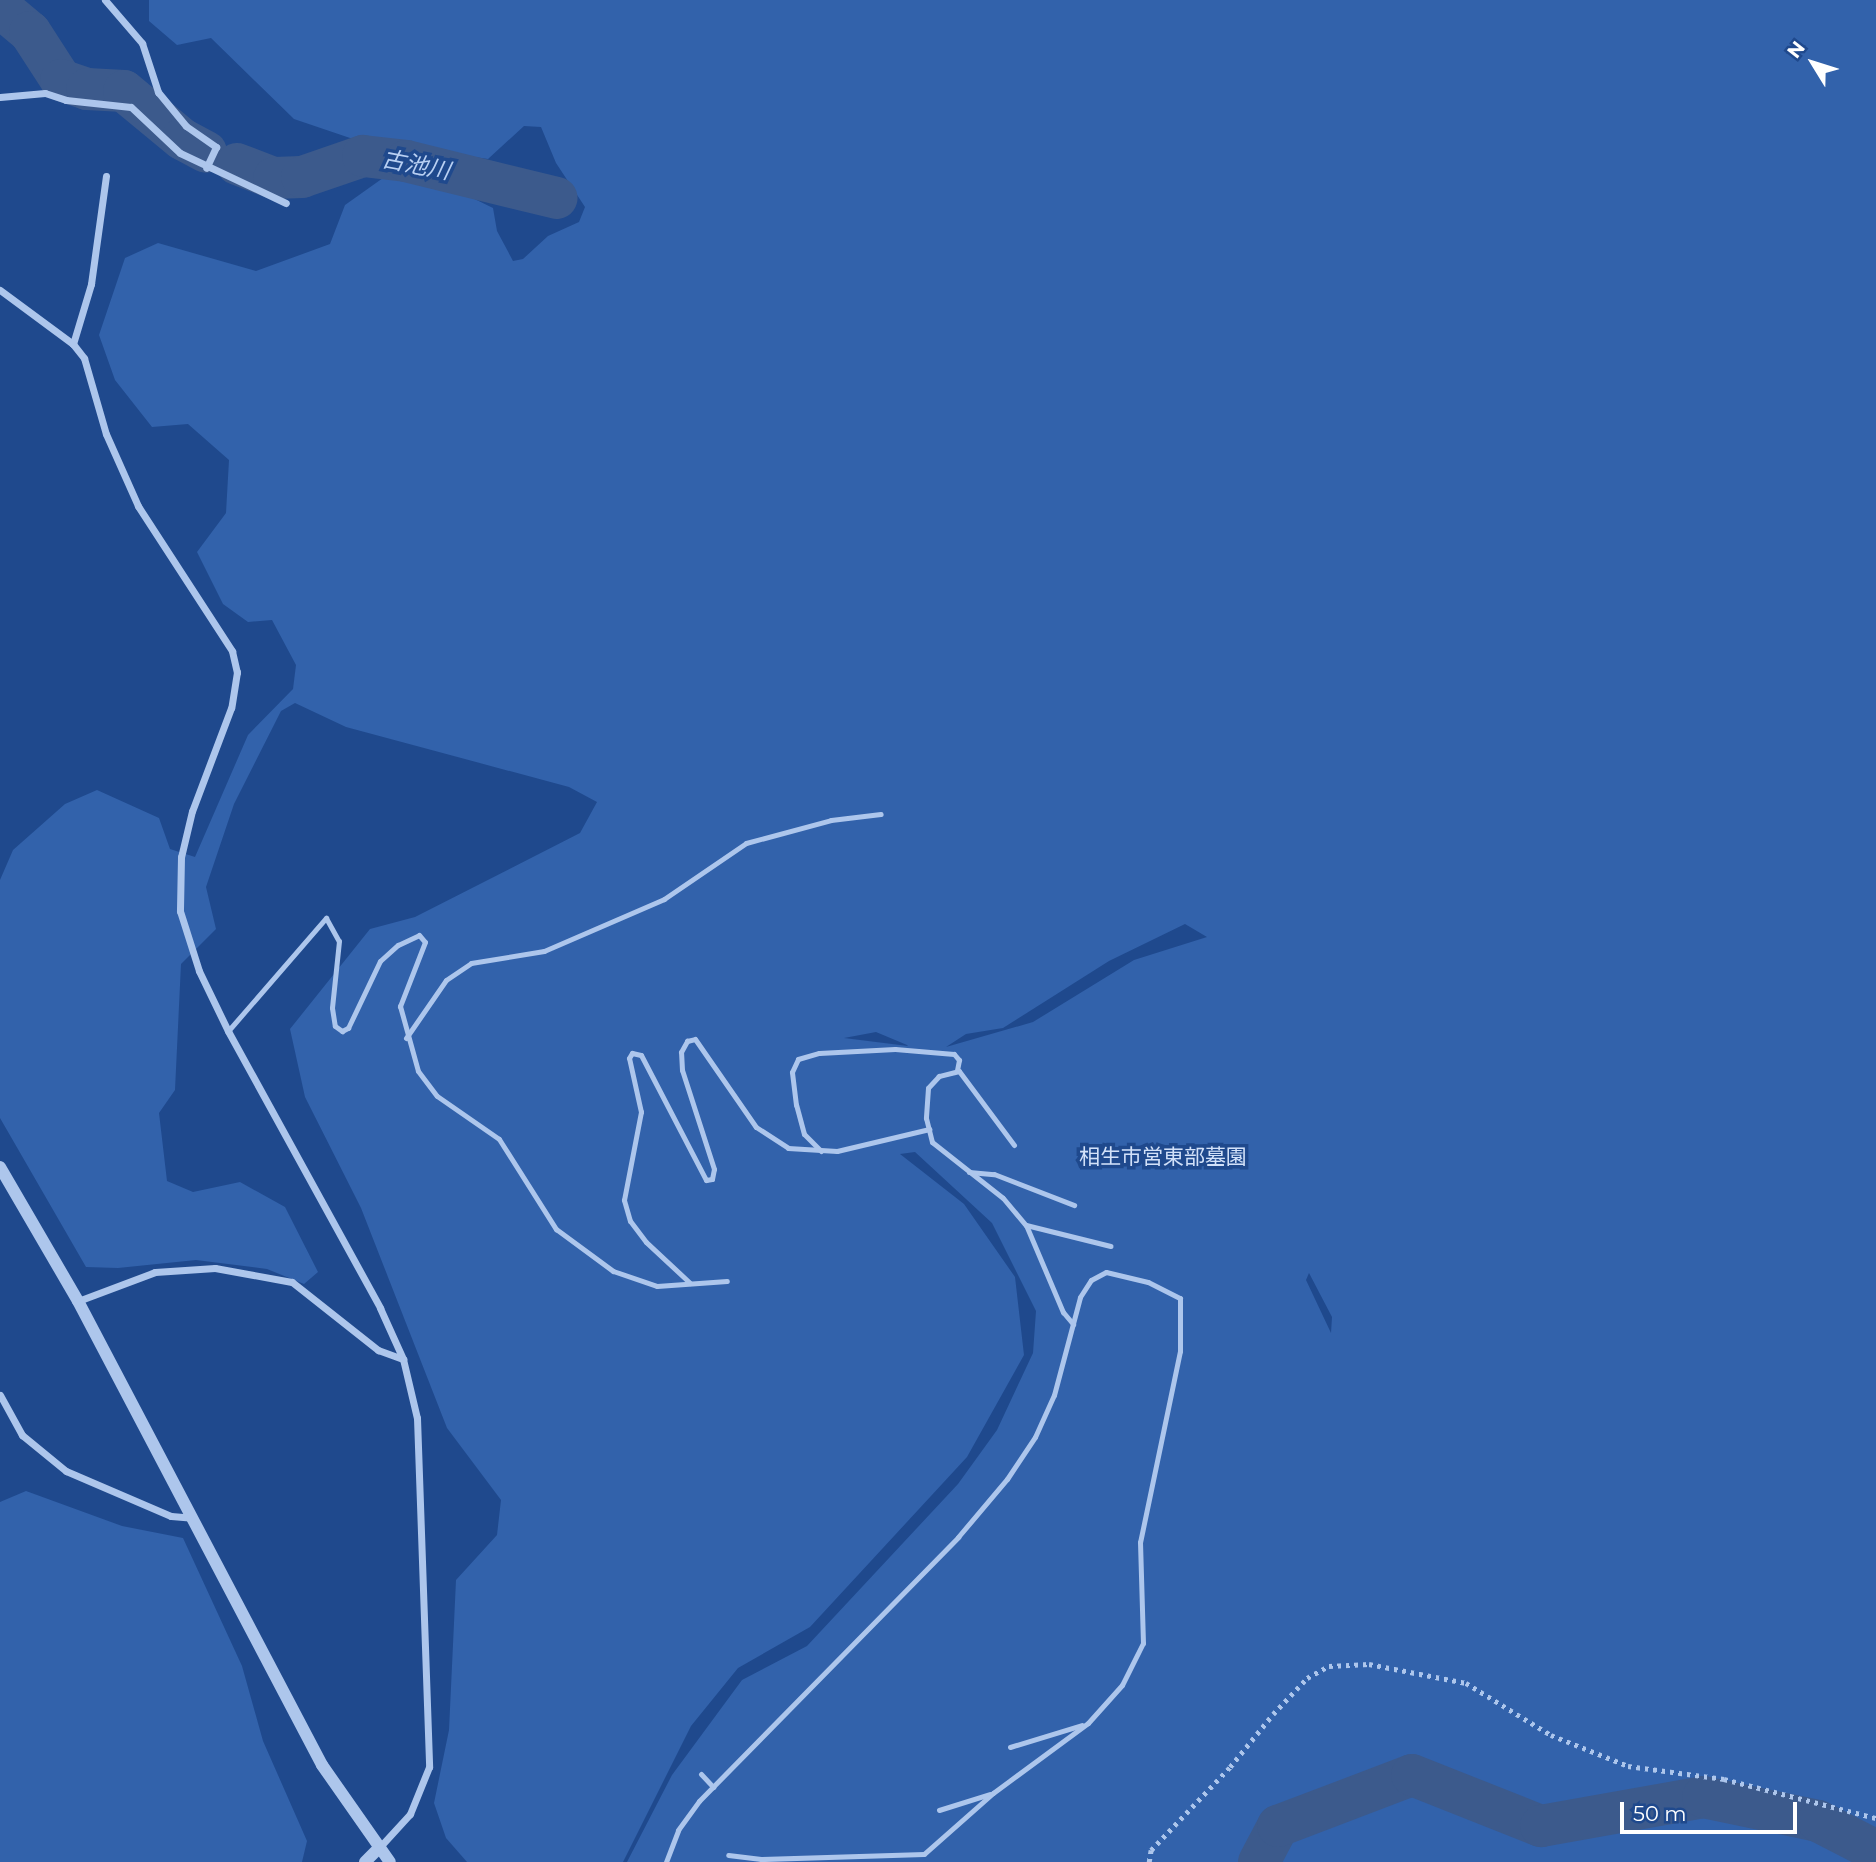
<!DOCTYPE html>
<html>
<head>
<meta charset="utf-8">
<style>
  body { margin:0 }
  #map { position:relative; width:1876px; height:1862px; overflow:hidden; background:#1f498d; font-family:Montserrat,"Noto Sans JP",sans-serif }
  div>[style] { position:absolute }
  .green>* { inset:0; background:#3262ab }
  .river>* { height:42px; margin:-21px; padding:0 21px; transform-origin:21px; border-radius:21px; background:#3c5a8c }
  .path>* { height:4.5px; margin-top:-2.25px; transform-origin:0; background:repeating-linear-gradient(90deg,#adc6ec 0 3.5px,transparent 0 8.5px) }
  .service>* { height:5px; margin:-2.5px; padding:0 2.5px; transform-origin:2.5px; border-radius:2.5px; background:#adc6ec }
  .minor>* { height:7px; margin:-3.5px; padding:0 3.5px; transform-origin:3.5px; border-radius:3.5px; background:#adc6ec }
  .tertiary>* { height:12px; margin:-6px; padding:0 6px; transform-origin:6px; border-radius:6px; background:#adc6ec }
  span { translate:-50% -50%; white-space:nowrap; text-align:center; line-height:1.15; -webkit-text-stroke:7px #1f498d; paint-order:stroke }
  .park-label { font-size:21px; color:#d2e1f9 }
  .water-label { font-size:23px; color:#b9d0f3; font-style:italic }
  .north { position:absolute; left:1778px; top:28px; width:70px; height:70px; -webkit-text-stroke:5px #1f498d; paint-order:stroke; rotate:308deg; font-size:19px; font-weight:700; line-height:28px; text-align:center; color:#fff }
  .north::after { content:''; display:block; margin:auto; width:24px; height:32px; background:#fff; clip-path:polygon(50% 0,100% 100%,50% 72%,0 100%) }
  .scale { position:absolute; left:1620px; top:1802px; width:177px; height:32px; box-sizing:border-box; border:4px solid #fff; border-top:0; padding-left:9px; font-size:21px; line-height:24px; white-space:nowrap; color:#fff; -webkit-text-stroke:5px #1f498d; paint-order:stroke }
</style>
</head>
<body>
<div id="map">
  <div class="green">
    <div style="clip-path:polygon(evenodd,149px 0,1876px 0,1876px 1862px,627px 1862px,672px 1775px,742px 1680px,807px 1646px,958px 1484px,997px 1430px,1033px 1353px,1036px 1311px,992px 1223px,915px 1152px,900px 1154px,964px 1204px,1015px 1277px,1024px 1355px,967px 1457px,810px 1627px,738px 1668px,691px 1726px,623px 1862px,467px 1862px,446px 1838px,434px 1803px,449px 1730px,456px 1580px,497px 1535px,501px 1500px,447px 1428px,361px 1208px,305px 1097px,290px 1029px,370px 929px,415px 917px,580px 833px,597px 802px,569px 787px,346px 727px,295px 703px,281px 711px,234px 804px,206px 887px,216px 929px,181px 964px,175px 1090px,159px 1113px,167px 1181px,193px 1192px,240px 1182px,285px 1207px,318px 1272px,304px 1284px,267px 1269px,196px 1260px,118px 1268px,86px 1267px,0 1118px,0 880px,13px 850px,65px 804px,97px 790px,159px 818px,170px 849px,195px 857px,248px 735px,293px 689px,296px 665px,272px 620px,248px 622px,223px 604px,197px 552px,226px 513px,229px 460px,188px 424px,152px 427px,115px 380px,99px 335px,125px 258px,158px 243px,256px 271px,330px 244px,345px 205px,383px 178px,452px 188px,493px 208px,497px 231px,513px 261px,523px 259px,548px 236px,579px 222px,585px 207px,556px 163px,541px 127px,524px 126px,488px 159px,353px 139px,294px 119px,211px 38px,177px 45px,149px 21px,149px 0,1185px 924px,1207px 937px,1134px 960px,1033px 1022px,946px 1047px,966px 1034px,1003px 1028px,1109px 961px,1185px 924px,149px 0,876px 1032px,907px 1045px,908px 1046px,844px 1038px,876px 1032px,149px 0,1309px 1273px,1332px 1317px,1331px 1333px,1306px 1280px,1309px 1273px)"></div>
    <div style="clip-path:polygon(26px 1491px,122px 1526px,183px 1538px,242px 1666px,263px 1741px,307px 1841px,302px 1862px,0 1862px,0 1502px)"></div>
  </div>
  <div class="river">
    <div style="left:0;top:7px;width:39px;rotate:40deg"></div>
    <div style="left:30px;top:32px;width:57px;rotate:57.1deg"></div>
    <div style="left:61px;top:80px;width:28px;rotate:19deg"></div>
    <div style="left:87px;top:89px;width:37px;rotate:3deg"></div>
    <div style="left:124px;top:91px;width:75px;rotate:39.6deg"></div>
    <div style="left:182px;top:139px;width:27px;rotate:28deg"></div>
    <div style="left:237px;top:164px;width:40px;rotate:21deg"></div>
    <div style="left:274px;top:178px;width:28px;rotate:-2deg"></div>
    <div style="left:302px;top:177px;width:65px;rotate:-19deg"></div>
    <div style="left:363px;top:156px;width:43px;rotate:6.6deg"></div>
    <div style="left:406px;top:161px;width:155px;rotate:13.8deg"></div>
    <div style="left:1259px;top:1862px;width:41px;rotate:-62.2deg"></div>
    <div style="left:1278px;top:1826px;width:143px;rotate:-20.8deg"></div>
    <div style="left:1412px;top:1775px;width:139px;rotate:21.6deg"></div>
    <div style="left:1541px;top:1826px;width:165px;rotate:-10.1deg"></div>
    <div style="left:1703px;top:1797px;width:117px;rotate:11.8deg"></div>
    <div style="left:1818px;top:1821px;width:65px;rotate:27.3deg"></div>
  </div>
  <div class="path">
    <div style="left:1149px;top:1862px;width:12px;rotate:-81deg"></div>
    <div style="left:1151px;top:1850px;width:115px;rotate:-46.4deg"></div>
    <div style="left:1230px;top:1767px;width:68px;rotate:-50.9deg"></div>
    <div style="left:1273px;top:1714px;width:50px;rotate:-46.6deg"></div>
    <div style="left:1307px;top:1678px;width:25px;rotate:-29deg"></div>
    <div style="left:1329px;top:1666px;width:40px;rotate:-2.9deg"></div>
    <div style="left:1369px;top:1664px;width:99px;rotate:11.1deg"></div>
    <div style="left:1466px;top:1683px;width:100px;rotate:31.5deg"></div>
    <div style="left:1551px;top:1735px;width:83px;rotate:21.9deg"></div>
    <div style="left:1628px;top:1766px;width:97px;rotate:7.7deg"></div>
    <div style="left:1724px;top:1779px;width:157px;rotate:14.4deg"></div>
  </div>
  <div class="service">
    <div style="left:228px;top:1031px;width:150px;rotate:-49.1deg"></div>
    <div style="left:326px;top:918px;width:26px;rotate:61deg"></div>
    <div style="left:339px;top:941px;width:67px;rotate:96deg"></div>
    <div style="left:332px;top:1008px;width:18px;rotate:81deg"></div>
    <div style="left:335px;top:1026px;width:9px;rotate:36deg"></div>
    <div style="left:342px;top:1031px;width:7px;rotate:-27deg"></div>
    <div style="left:348px;top:1028px;width:74px;rotate:-64.5deg"></div>
    <div style="left:380px;top:961px;width:24px;rotate:-42deg"></div>
    <div style="left:398px;top:945px;width:23px;rotate:-25deg"></div>
    <div style="left:419px;top:935px;width:9px;rotate:49deg"></div>
    <div style="left:425px;top:942px;width:69px;rotate:111.3deg"></div>
    <div style="left:400px;top:1006px;width:67px;rotate:74.5deg"></div>
    <div style="left:418px;top:1071px;width:31px;rotate:53deg"></div>
    <div style="left:437px;top:1096px;width:75px;rotate:34.7deg"></div>
    <div style="left:499px;top:1139px;width:107px;rotate:57.7deg"></div>
    <div style="left:556px;top:1229px;width:71px;rotate:36.4deg"></div>
    <div style="left:613px;top:1271px;width:46px;rotate:18.8deg"></div>
    <div style="left:657px;top:1286px;width:70px;rotate:-4.1deg"></div>
    <div style="left:406px;top:1038px;width:70px;rotate:-55.4deg"></div>
    <div style="left:446px;top:980px;width:30px;rotate:-34deg"></div>
    <div style="left:471px;top:963px;width:74px;rotate:-9.3deg"></div>
    <div style="left:544px;top:951px;width:131px;rotate:-23.4deg"></div>
    <div style="left:664px;top:899px;width:99px;rotate:-34.3deg"></div>
    <div style="left:746px;top:843px;width:88px;rotate:-15.1deg"></div>
    <div style="left:831px;top:820px;width:50px;rotate:-6.8deg"></div>
    <div style="left:1014px;top:1145px;width:92px;rotate:-126.6deg"></div>
    <div style="left:959px;top:1071px;width:21px;rotate:166deg"></div>
    <div style="left:939px;top:1076px;width:16px;rotate:133deg"></div>
    <div style="left:928px;top:1088px;width:30px;rotate:94deg"></div>
    <div style="left:926px;top:1118px;width:25px;rotate:76deg"></div>
    <div style="left:932px;top:1142px;width:90px;rotate:38.3deg"></div>
    <div style="left:1003px;top:1198px;width:35px;rotate:50deg"></div>
    <div style="left:1026px;top:1225px;width:95px;rotate:67deg"></div>
    <div style="left:1063px;top:1312px;width:16px;rotate:50deg"></div>
    <div style="left:821px;top:1151px;width:24px;rotate:-135deg"></div>
    <div style="left:804px;top:1134px;width:30px;rotate:-105deg"></div>
    <div style="left:796px;top:1105px;width:33px;rotate:-97deg"></div>
    <div style="left:792px;top:1072px;width:14px;rotate:-65deg"></div>
    <div style="left:798px;top:1059px;width:22px;rotate:-16deg"></div>
    <div style="left:819px;top:1053px;width:76px;rotate:-3deg"></div>
    <div style="left:895px;top:1049px;width:59px;rotate:4.8deg"></div>
    <div style="left:954px;top:1054px;width:8px;rotate:50deg"></div>
    <div style="left:959px;top:1060px;width:10px;rotate:101deg"></div>
    <div style="left:969px;top:1172px;width:25px;rotate:5deg"></div>
    <div style="left:994px;top:1174px;width:86px;rotate:21.2deg"></div>
    <div style="left:1026px;top:1225px;width:87px;rotate:14deg"></div>
    <div style="left:690px;top:1283px;width:60px;rotate:-137deg"></div>
    <div style="left:646px;top:1242px;width:26px;rotate:-127deg"></div>
    <div style="left:630px;top:1221px;width:22px;rotate:-106deg"></div>
    <div style="left:624px;top:1200px;width:90px;rotate:-79.1deg"></div>
    <div style="left:641px;top:1112px;width:55px;rotate:-102.5deg"></div>
    <div style="left:629px;top:1058px;width:6px;rotate:-59deg"></div>
    <div style="left:632px;top:1053px;width:9px;rotate:13deg"></div>
    <div style="left:641px;top:1055px;width:141px;rotate:62.5deg"></div>
    <div style="left:706px;top:1180px;width:6px;rotate:-9deg"></div>
    <div style="left:712px;top:1179px;width:10px;rotate:-79deg"></div>
    <div style="left:714px;top:1169px;width:104px;rotate:-107.9deg"></div>
    <div style="left:682px;top:1070px;width:18px;rotate:-93deg"></div>
    <div style="left:681px;top:1052px;width:13px;rotate:-61deg"></div>
    <div style="left:687px;top:1041px;width:8px;rotate:-14deg"></div>
    <div style="left:695px;top:1039px;width:107px;rotate:55.3deg"></div>
    <div style="left:756px;top:1127px;width:38px;rotate:33deg"></div>
    <div style="left:788px;top:1148px;width:49px;rotate:3.5deg"></div>
    <div style="left:837px;top:1151px;width:95px;rotate:-13.4deg"></div>
    <div style="left:1010px;top:1747px;width:75px;rotate:-17deg"></div>
    <div style="left:701px;top:1774px;width:18px;rotate:47deg"></div>
    <div style="left:939px;top:1810px;width:53px;rotate:-17.4deg"></div>
    <div style="left:666px;top:1862px;width:34px;rotate:-69deg"></div>
    <div style="left:678px;top:1830px;width:36px;rotate:-54deg"></div>
    <div style="left:699px;top:1801px;width:370px;rotate:-45.5deg"></div>
    <div style="left:958px;top:1537px;width:76px;rotate:-49.8deg"></div>
    <div style="left:1007px;top:1479px;width:50px;rotate:-56.3deg"></div>
    <div style="left:1035px;top:1437px;width:46px;rotate:-65.7deg"></div>
    <div style="left:1054px;top:1395px;width:101px;rotate:-75.1deg"></div>
    <div style="left:1080px;top:1297px;width:20px;rotate:-57deg"></div>
    <div style="left:1091px;top:1280px;width:17px;rotate:-28deg"></div>
    <div style="left:1106px;top:1272px;width:43px;rotate:13.4deg"></div>
    <div style="left:1148px;top:1282px;width:36px;rotate:27deg"></div>
    <div style="left:1180px;top:1298px;width:53px;rotate:90deg"></div>
    <div style="left:1180px;top:1351px;width:195px;rotate:101.8deg"></div>
    <div style="left:1140px;top:1542px;width:101px;rotate:88.3deg"></div>
    <div style="left:1143px;top:1643px;width:47px;rotate:116.6deg"></div>
    <div style="left:1122px;top:1685px;width:51px;rotate:131.8deg"></div>
    <div style="left:1088px;top:1723px;width:118px;rotate:143.6deg"></div>
    <div style="left:993px;top:1793px;width:92px;rotate:138.5deg"></div>
    <div style="left:924px;top:1854px;width:163px;rotate:178.2deg"></div>
    <div style="left:761px;top:1859px;width:33px;rotate:-173deg"></div>
  </div>
  <div class="minor">
    <div style="left:105px;top:0;width:57px;rotate:49.3deg"></div>
    <div style="left:142px;top:43px;width:52px;rotate:71.9deg"></div>
    <div style="left:158px;top:92px;width:44px;rotate:50.5deg"></div>
    <div style="left:186px;top:126px;width:37px;rotate:35deg"></div>
    <div style="left:216px;top:147px;width:23px;rotate:115deg"></div>
    <div style="left:0;top:97px;width:45px;rotate:-5.1deg"></div>
    <div style="left:45px;top:93px;width:22px;rotate:18deg"></div>
    <div style="left:66px;top:100px;width:65px;rotate:6.1deg"></div>
    <div style="left:131px;top:107px;width:67px;rotate:43.2deg"></div>
    <div style="left:180px;top:153px;width:117px;rotate:25.3deg"></div>
    <div style="left:0;top:290px;width:91px;rotate:36.5deg"></div>
    <div style="left:73px;top:344px;width:18px;rotate:52deg"></div>
    <div style="left:84px;top:358px;width:79px;rotate:73.9deg"></div>
    <div style="left:106px;top:434px;width:79px;rotate:66deg"></div>
    <div style="left:138px;top:506px;width:173px;rotate:57deg"></div>
    <div style="left:232px;top:651px;width:22px;rotate:77deg"></div>
    <div style="left:237px;top:672px;width:36px;rotate:99deg"></div>
    <div style="left:231px;top:708px;width:110px;rotate:110.7deg"></div>
    <div style="left:192px;top:811px;width:47px;rotate:103.4deg"></div>
    <div style="left:181px;top:857px;width:54px;rotate:91.1deg"></div>
    <div style="left:180px;top:911px;width:63px;rotate:72.4deg"></div>
    <div style="left:199px;top:971px;width:67px;rotate:64.2deg"></div>
    <div style="left:228px;top:1031px;width:316px;rotate:61.2deg"></div>
    <div style="left:380px;top:1308px;width:56px;rotate:65.7deg"></div>
    <div style="left:403px;top:1359px;width:61px;rotate:76.7deg"></div>
    <div style="left:417px;top:1418px;width:349px;rotate:88deg"></div>
    <div style="left:429px;top:1767px;width:51px;rotate:112deg"></div>
    <div style="left:410px;top:1814px;width:46px;rotate:132.4deg"></div>
    <div style="left:73px;top:344px;width:63px;rotate:-73.3deg"></div>
    <div style="left:91px;top:284px;width:109px;rotate:-82.1deg"></div>
    <div style="left:78px;top:1301px;width:82px;rotate:-20.6deg"></div>
    <div style="left:155px;top:1272px;width:60px;rotate:-3.8deg"></div>
    <div style="left:215px;top:1268px;width:78px;rotate:10.3deg"></div>
    <div style="left:292px;top:1282px;width:110px;rotate:38.3deg"></div>
    <div style="left:378px;top:1350px;width:27px;rotate:20deg"></div>
    <div style="left:0;top:1395px;width:46px;rotate:61.2deg"></div>
    <div style="left:22px;top:1435px;width:57px;rotate:39.3deg"></div>
    <div style="left:66px;top:1471px;width:114px;rotate:23.2deg"></div>
    <div style="left:171px;top:1516px;width:21px;rotate:5deg"></div>
  </div>
  <div class="tertiary">
    <div style="left:0;top:1167px;width:155px;rotate:59.8deg"></div>
    <div style="left:78px;top:1301px;width:524px;rotate:62.26deg"></div>
    <div style="left:322px;top:1765px;width:118px;rotate:55deg"></div>
    <div style="left:365px;top:1862px;width:20px;rotate:-45deg"></div>
  </div>
  <div class="park-label">
    <span style="left:1163px;top:1157px">相生市営東部墓園</span>
  </div>
  <div class="water-label">
    <span style="left:416px;top:165px;rotate:11deg">古池川</span>
  </div>
  <div class="north">N</div>
  <div class="scale">50 m</div>
</div>
</body>
</html>
